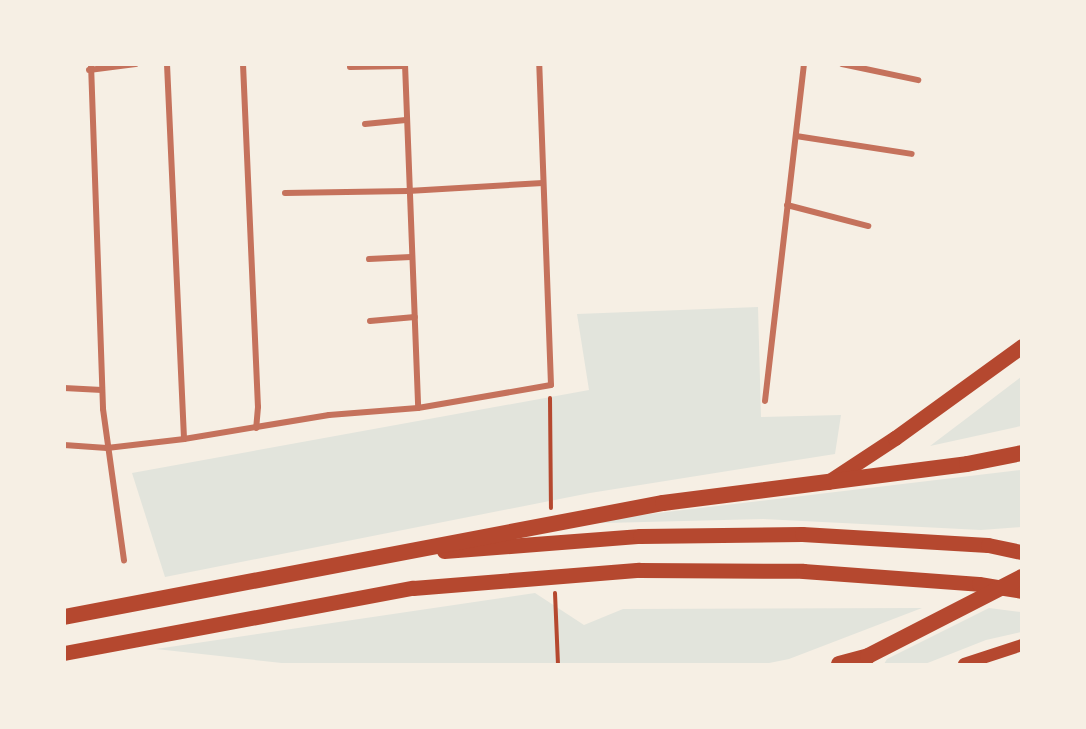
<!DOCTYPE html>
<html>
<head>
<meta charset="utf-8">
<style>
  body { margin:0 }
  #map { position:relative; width:1086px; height:729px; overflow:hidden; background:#f6efe4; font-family:"Asap Condensed",sans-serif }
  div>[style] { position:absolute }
  .green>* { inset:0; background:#e2e4dc }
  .path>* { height:4px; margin:-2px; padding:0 2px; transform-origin:2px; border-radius:2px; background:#b5482f }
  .minor>* { height:6px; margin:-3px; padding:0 3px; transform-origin:3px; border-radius:3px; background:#c5725c }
  .secondary>* { height:12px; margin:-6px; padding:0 6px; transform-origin:6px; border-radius:6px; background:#b5482f }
  .primary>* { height:15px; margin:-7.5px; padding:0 7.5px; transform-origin:7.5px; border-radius:7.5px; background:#b5482f }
  .trunk>* { height:16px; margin:-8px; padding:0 8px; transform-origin:8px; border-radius:8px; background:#b5482f }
  span { translate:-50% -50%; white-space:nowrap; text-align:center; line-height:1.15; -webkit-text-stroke:5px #f6efe4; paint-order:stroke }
  .frame { position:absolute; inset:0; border:66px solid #f6efe4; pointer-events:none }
</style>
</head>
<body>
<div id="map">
  <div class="green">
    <div style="clip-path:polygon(758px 307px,761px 417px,841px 415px,835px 454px,590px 493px,165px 577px,132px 473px,589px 390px,577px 314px)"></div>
    <div style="clip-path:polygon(1021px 377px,1021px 426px,930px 446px,967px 418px)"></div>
    <div style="clip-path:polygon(1021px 470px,1021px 527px,981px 530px,763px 519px,565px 524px)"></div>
    <div style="clip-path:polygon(535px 593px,584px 625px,623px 609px,922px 608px,789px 659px,764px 664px,291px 664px,156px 649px)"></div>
    <div style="clip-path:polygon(989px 608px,1021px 612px,1021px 632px,986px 640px,925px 664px,884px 664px,887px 659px)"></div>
  </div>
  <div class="path">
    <div style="left:550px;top:398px;width:110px;rotate:89.5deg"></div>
    <div style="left:555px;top:593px;width:71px;rotate:87.6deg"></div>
  </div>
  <div class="minor">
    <div style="left:91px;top:64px;width:345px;rotate:88deg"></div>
    <div style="left:103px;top:409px;width:153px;rotate:82.1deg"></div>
    <div style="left:167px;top:64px;width:375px;rotate:87.4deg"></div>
    <div style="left:243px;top:64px;width:343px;rotate:87.5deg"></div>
    <div style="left:258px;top:407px;width:21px;rotate:95deg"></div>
    <div style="left:405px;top:64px;width:344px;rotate:87.8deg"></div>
    <div style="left:842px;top:64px;width:78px;rotate:11.9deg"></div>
    <div style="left:350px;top:67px;width:55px;rotate:-1deg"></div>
    <div style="left:89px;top:70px;width:47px;rotate:-7.3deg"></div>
    <div style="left:365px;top:124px;width:41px;rotate:-5.6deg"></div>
    <div style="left:796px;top:136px;width:117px;rotate:8.8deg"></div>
    <div style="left:285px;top:193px;width:123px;rotate:-0.9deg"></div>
    <div style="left:408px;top:191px;width:135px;rotate:-3.4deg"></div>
    <div style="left:787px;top:205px;width:84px;rotate:14.5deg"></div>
    <div style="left:369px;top:259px;width:42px;rotate:-2.7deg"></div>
    <div style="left:370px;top:321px;width:45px;rotate:-5.1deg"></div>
    <div style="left:64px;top:388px;width:38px;rotate:3deg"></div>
    <div style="left:765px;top:401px;width:339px;rotate:-83.4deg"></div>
    <div style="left:64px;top:445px;width:43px;rotate:4deg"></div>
    <div style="left:107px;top:448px;width:78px;rotate:-6.7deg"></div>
    <div style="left:184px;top:439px;width:147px;rotate:-9.4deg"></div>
    <div style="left:329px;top:415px;width:89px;rotate:-4.5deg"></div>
    <div style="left:418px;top:408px;width:135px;rotate:-9.8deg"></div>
    <div style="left:551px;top:385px;width:321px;rotate:-92.1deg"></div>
  </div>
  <div class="secondary">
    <div style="left:964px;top:664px;width:61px;rotate:-18.1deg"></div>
  </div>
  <div class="primary">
    <div style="left:828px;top:482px;width:80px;rotate:-33.3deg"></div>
    <div style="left:895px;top:438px;width:157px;rotate:-35.9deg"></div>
    <div style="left:444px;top:551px;width:197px;rotate:-4.4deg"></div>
    <div style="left:640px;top:536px;width:162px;rotate:-0.7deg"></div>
    <div style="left:802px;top:534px;width:186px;rotate:3.4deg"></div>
    <div style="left:988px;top:545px;width:35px;rotate:12deg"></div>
    <div style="left:64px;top:653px;width:355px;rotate:-10.6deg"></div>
    <div style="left:413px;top:588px;width:227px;rotate:-4.6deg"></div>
    <div style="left:639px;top:570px;width:164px;rotate:0.3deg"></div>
    <div style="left:803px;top:571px;width:176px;rotate:4.2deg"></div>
    <div style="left:979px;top:584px;width:44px;rotate:9.2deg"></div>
  </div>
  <div class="trunk">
    <div style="left:64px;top:617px;width:610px;rotate:-10.78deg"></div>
    <div style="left:663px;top:503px;width:306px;rotate:-7.3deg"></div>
    <div style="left:967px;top:464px;width:56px;rotate:-11.3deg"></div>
    <div style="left:839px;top:664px;width:30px;rotate:-15deg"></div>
    <div style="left:868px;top:656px;width:173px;rotate:-27.2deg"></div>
  </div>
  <div class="frame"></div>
</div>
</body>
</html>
